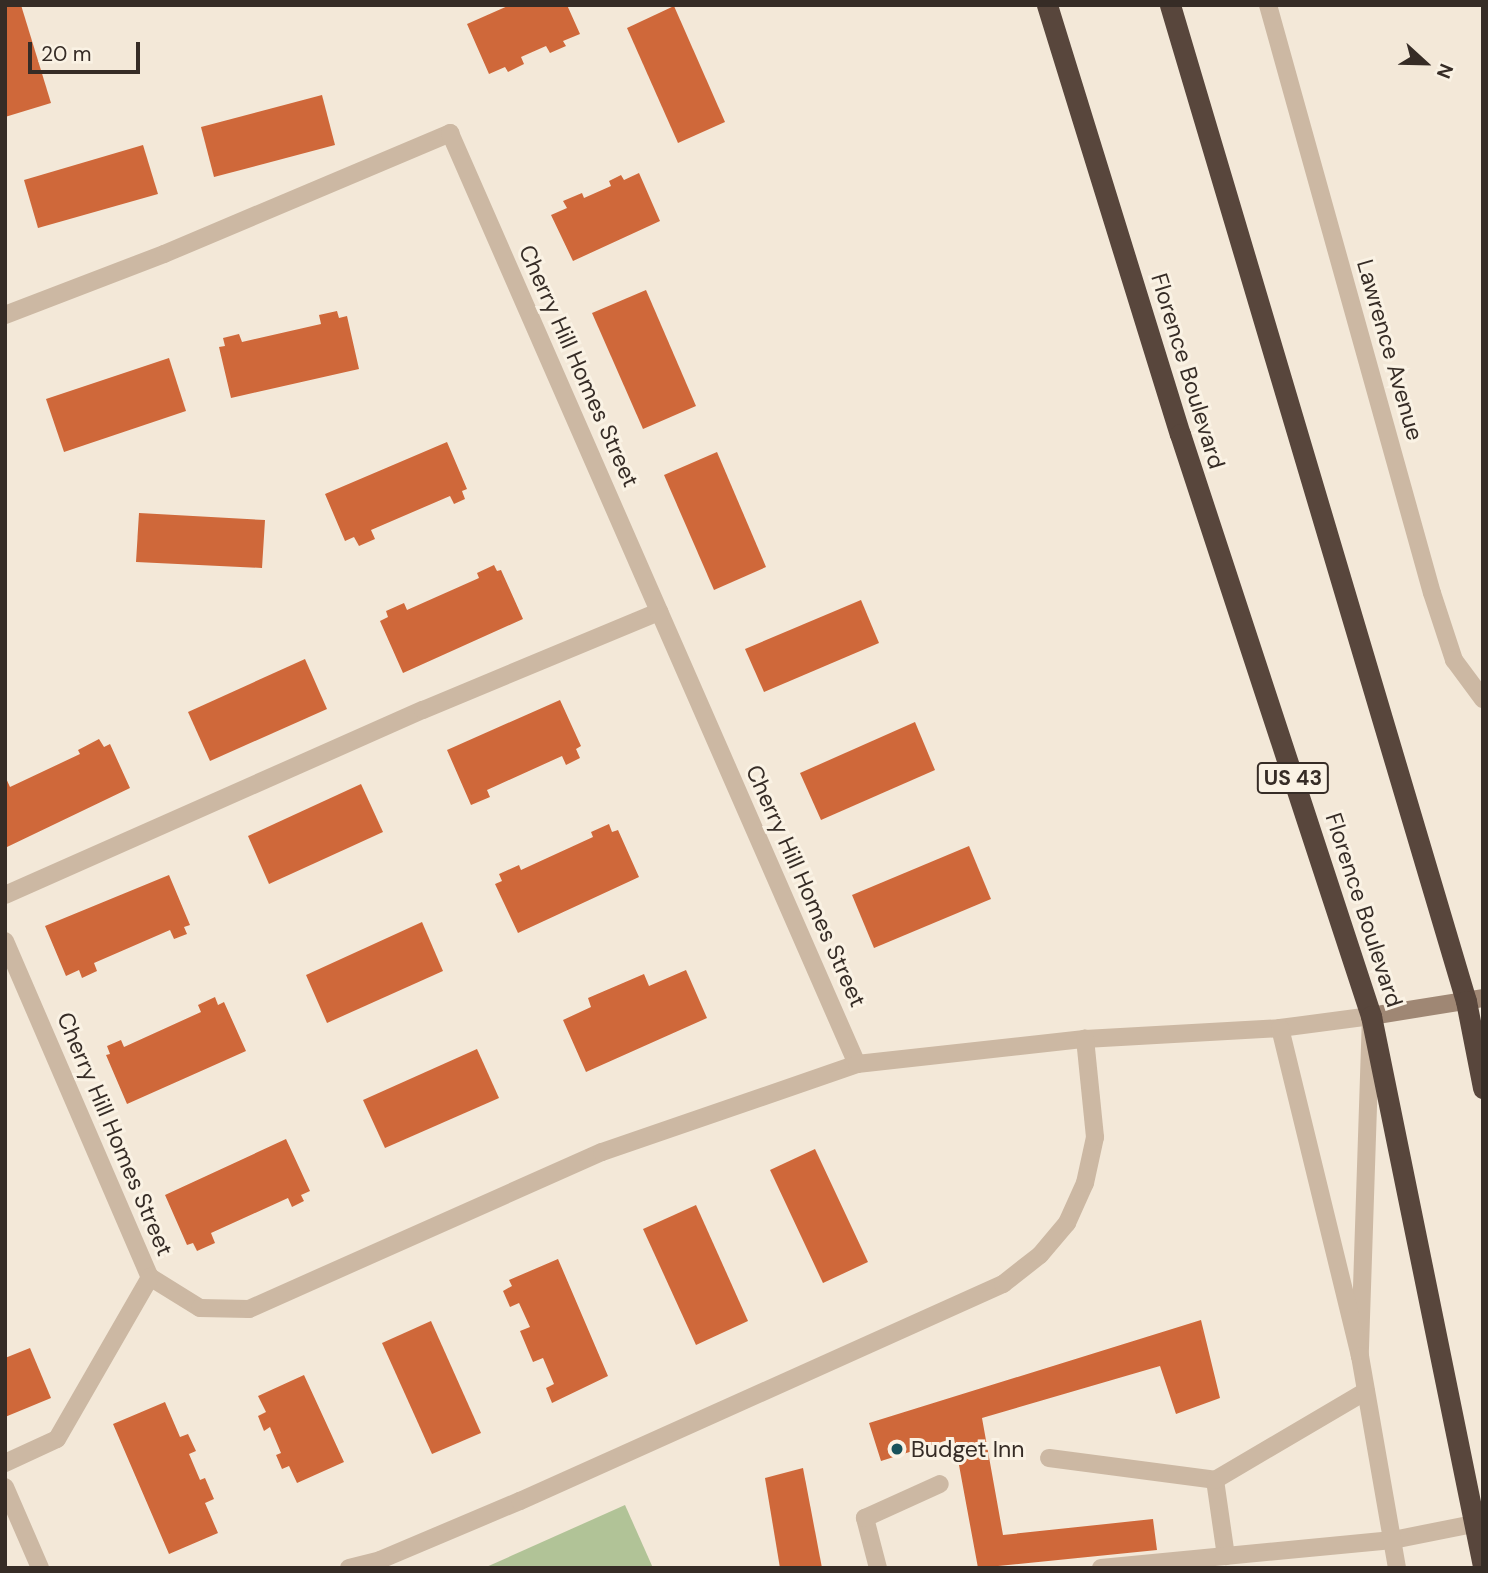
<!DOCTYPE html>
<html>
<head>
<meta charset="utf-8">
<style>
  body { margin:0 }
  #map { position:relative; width:1488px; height:1573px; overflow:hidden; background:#f3e8d8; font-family:"DM Sans",sans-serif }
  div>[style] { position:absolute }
  .green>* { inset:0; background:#b1c397 }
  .building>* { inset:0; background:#cf683a }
  .lane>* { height:18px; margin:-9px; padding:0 9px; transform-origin:9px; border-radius:9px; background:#ccb8a3 }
  .street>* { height:18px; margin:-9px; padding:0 9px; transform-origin:9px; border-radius:9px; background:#ccb8a3 }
  .secondary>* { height:18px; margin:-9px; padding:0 9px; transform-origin:9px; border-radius:9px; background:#9f8774 }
  .highway>* { height:21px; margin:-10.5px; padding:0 10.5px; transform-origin:10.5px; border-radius:10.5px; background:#58463c }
  .dots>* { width:19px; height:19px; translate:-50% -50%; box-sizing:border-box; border:4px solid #faf2e4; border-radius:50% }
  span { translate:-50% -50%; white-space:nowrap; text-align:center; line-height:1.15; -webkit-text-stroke:6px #faf2e4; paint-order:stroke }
  .shield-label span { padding:2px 5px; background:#faf2e4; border:2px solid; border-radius:5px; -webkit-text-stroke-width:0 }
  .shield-label { font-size:21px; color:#362c26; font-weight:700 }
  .street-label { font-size:23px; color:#362c26 }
  .poi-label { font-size:23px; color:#362c26 }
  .left { translate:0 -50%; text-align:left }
  .frame { position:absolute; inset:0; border:7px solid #362c26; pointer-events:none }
  .north { position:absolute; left:1390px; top:28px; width:70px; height:70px; -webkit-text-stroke:5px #faf2e4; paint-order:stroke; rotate:112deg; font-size:19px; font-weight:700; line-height:28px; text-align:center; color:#362c26 }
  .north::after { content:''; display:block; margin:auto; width:24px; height:32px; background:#362c26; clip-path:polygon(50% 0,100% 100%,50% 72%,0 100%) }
  .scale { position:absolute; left:28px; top:42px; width:112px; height:32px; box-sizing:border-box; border:4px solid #362c26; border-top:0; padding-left:9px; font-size:21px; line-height:24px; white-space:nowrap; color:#362c26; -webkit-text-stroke:5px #faf2e4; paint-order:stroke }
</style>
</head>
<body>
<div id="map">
  <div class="green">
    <div style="clip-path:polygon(625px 1505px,653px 1568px,484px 1568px)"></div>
  </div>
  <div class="building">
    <div style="clip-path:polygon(5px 5px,21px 5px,51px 103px,5px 117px)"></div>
    <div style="clip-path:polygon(510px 5px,567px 5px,580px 34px,563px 41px,566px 46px,550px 53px,546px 46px,521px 57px,524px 64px,508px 72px,505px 67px,489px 74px,467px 24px)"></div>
    <div style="clip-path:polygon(674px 6px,725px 122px,678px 143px,627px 28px)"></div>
    <div style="clip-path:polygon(322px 95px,335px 145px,214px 177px,201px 127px)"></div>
    <div style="clip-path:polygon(143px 145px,158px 194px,38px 228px,24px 180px)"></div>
    <div style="clip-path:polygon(639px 173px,660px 221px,573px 261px,551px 215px,567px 208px,563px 201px,582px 193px,584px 198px,611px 186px,609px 181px,621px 175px,624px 180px)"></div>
    <div style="clip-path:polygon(646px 290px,696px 406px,643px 429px,592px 313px)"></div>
    <div style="clip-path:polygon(337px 311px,339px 318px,347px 316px,359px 369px,231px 398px,219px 347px,225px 346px,223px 338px,239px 334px,242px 342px,321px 324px,319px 315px)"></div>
    <div style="clip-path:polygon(169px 358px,186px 411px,64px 452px,46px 399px)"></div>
    <div style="clip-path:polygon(447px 442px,467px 489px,462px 491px,465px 499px,454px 504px,450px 496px,371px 530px,375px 539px,359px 546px,354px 537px,345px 541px,325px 494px)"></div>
    <div style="clip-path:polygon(717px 452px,766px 567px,714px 590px,664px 475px)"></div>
    <div style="clip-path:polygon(139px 513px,265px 520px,262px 568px,136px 562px)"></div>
    <div style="clip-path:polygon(494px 565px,497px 571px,501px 570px,523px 619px,403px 673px,380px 621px,388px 617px,386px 611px,404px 603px,407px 610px,479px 578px,477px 573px)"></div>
    <div style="clip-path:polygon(861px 600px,879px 643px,764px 692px,745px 649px)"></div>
    <div style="clip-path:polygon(305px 659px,327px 709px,210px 761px,188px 712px)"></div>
    <div style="clip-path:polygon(560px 700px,581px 746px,576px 749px,580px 758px,566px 765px,562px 756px,487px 790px,490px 797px,471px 805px,447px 750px)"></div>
    <div style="clip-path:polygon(915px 722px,935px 770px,821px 820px,800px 773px)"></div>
    <div style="clip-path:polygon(99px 739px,104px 747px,110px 744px,130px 788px,7px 847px,5px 776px,10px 787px,80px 754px,78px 750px)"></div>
    <div style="clip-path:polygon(361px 784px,383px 832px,269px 884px,248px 836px)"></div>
    <div style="clip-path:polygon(609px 824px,612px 832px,618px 830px,639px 877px,518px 933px,495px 884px,502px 881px,499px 874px,519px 865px,521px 870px,593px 837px,591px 832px)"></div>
    <div style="clip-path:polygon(969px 846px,991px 899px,874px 948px,852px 895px)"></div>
    <div style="clip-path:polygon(169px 875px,190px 925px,184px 927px,187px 934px,174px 939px,170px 930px,94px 963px,97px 971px,82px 978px,79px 970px,66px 976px,45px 926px)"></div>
    <div style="clip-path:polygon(422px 922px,443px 971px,327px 1023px,306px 975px)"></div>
    <div style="clip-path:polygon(686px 970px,707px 1018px,586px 1072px,563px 1020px,591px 1007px,588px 998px,644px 974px,649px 986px)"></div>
    <div style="clip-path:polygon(215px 997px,218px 1005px,224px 1002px,246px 1051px,127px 1104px,106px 1055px,110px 1054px,107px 1046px,121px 1040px,124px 1047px,201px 1012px,198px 1005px)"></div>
    <div style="clip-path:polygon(477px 1049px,499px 1098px,385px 1148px,363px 1100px)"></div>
    <div style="clip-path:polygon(286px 1139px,310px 1191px,301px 1195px,304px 1201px,292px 1207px,288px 1198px,211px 1233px,215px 1243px,197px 1251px,193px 1243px,187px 1245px,165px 1195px)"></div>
    <div style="clip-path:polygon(815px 1149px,868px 1262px,823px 1283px,770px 1170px)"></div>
    <div style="clip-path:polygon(696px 1205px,748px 1321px,696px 1345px,643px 1229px)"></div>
    <div style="clip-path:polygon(558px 1259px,608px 1376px,552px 1403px,546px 1388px,554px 1384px,543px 1358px,533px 1362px,520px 1331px,530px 1327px,519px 1303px,510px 1307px,503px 1291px,512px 1286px,509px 1280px)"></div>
    <div style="clip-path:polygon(1201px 1320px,1220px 1398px,1176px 1414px,1160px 1366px,982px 1418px,1003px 1535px,1153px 1519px,1157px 1550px,978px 1568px,954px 1438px,881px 1461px,869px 1423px)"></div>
    <div style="clip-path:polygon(431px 1321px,481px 1433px,432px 1454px,382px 1343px)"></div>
    <div style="clip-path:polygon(30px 1348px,51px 1398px,5px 1417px,5px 1358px)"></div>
    <div style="clip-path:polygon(304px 1375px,344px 1462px,297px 1483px,289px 1466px,282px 1469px,276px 1455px,281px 1453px,270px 1427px,264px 1431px,258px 1416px,266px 1412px,258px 1396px)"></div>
    <div style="clip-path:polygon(165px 1402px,180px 1437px,188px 1434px,196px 1451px,189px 1454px,200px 1480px,205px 1478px,214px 1499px,205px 1503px,218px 1533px,169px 1554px,113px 1424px)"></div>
    <div style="clip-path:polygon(803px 1468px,822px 1568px,780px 1568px,765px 1478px)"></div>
  </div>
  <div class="lane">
    <div style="left:5px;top:895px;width:457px;rotate:-23.9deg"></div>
    <div style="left:423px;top:710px;width:256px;rotate:-22.6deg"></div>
    <div style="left:1049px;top:1458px;width:167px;rotate:7.5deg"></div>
    <div style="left:1215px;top:1480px;width:77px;rotate:81.8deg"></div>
    <div style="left:1215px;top:1480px;width:175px;rotate:-30.5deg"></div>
    <div style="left:878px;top:1568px;width:52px;rotate:-104.6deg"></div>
    <div style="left:865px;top:1518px;width:82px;rotate:-24.4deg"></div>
    <div style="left:1101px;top:1568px;width:293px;rotate:-5.5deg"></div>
    <div style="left:1393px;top:1540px;width:92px;rotate:-11.3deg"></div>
  </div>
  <div class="street">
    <div style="left:1268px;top:5px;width:610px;rotate:74.42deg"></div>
    <div style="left:1432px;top:593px;width:71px;rotate:71.8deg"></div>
    <div style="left:1454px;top:660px;width:49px;rotate:53.4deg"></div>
    <div style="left:5px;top:315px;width:170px;rotate:-21deg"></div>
    <div style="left:164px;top:254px;width:311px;rotate:-22.9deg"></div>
    <div style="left:450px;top:133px;width:1016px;rotate:66.39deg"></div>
    <div style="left:5px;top:941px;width:366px;rotate:66.7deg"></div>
    <div style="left:150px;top:1277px;width:59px;rotate:31.8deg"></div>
    <div style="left:200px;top:1308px;width:49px;rotate:1.2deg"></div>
    <div style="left:249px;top:1309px;width:386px;rotate:-24deg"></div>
    <div style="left:602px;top:1152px;width:270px;rotate:-19deg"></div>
    <div style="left:857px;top:1064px;width:229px;rotate:-6.3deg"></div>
    <div style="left:1085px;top:1039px;width:195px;rotate:-3.2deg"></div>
    <div style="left:1280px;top:1028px;width:92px;rotate:-7.5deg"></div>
    <div style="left:1371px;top:1016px;width:340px;rotate:91.9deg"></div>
    <div style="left:1280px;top:1028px;width:338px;rotate:76.3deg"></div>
    <div style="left:1360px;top:1356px;width:215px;rotate:80.1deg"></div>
    <div style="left:5px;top:1463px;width:57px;rotate:-24.8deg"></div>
    <div style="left:57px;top:1439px;width:187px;rotate:-60.1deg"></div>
    <div style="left:5px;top:1487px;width:88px;rotate:66.6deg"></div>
    <div style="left:349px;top:1568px;width:32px;rotate:-14deg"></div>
    <div style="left:380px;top:1560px;width:152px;rotate:-22.9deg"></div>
    <div style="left:520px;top:1501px;width:530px;rotate:-24.19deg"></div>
    <div style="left:1003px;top:1284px;width:47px;rotate:-38.1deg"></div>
    <div style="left:1040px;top:1255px;width:42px;rotate:-49.8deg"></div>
    <div style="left:1067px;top:1223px;width:44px;rotate:-65.8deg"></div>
    <div style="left:1085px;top:1183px;width:47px;rotate:-77.7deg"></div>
    <div style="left:1095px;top:1137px;width:99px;rotate:-95.8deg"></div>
  </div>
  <div class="secondary">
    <div style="left:1371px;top:1016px;width:113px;rotate:-9.1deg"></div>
  </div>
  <div class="highway">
    <div style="left:1047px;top:5px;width:449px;rotate:72.8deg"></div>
    <div style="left:1180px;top:434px;width:613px;rotate:71.83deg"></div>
    <div style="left:1371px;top:1016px;width:561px;rotate:78.49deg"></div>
    <div style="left:1170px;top:5px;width:1039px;rotate:73.45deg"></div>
    <div style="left:1466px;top:1001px;width:89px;rotate:78.9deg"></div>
  </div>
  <div class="dots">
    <div style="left:897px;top:1449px;background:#18515a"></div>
  </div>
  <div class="shield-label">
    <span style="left:1293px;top:778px">US 43</span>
  </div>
  <div class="street-label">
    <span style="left:1390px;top:350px;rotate:74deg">Lawrence Avenue</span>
    <span style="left:579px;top:366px;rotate:66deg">Cherry Hill Homes Street</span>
    <span style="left:1188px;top:371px;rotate:73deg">Florence Boulevard</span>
    <span style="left:806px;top:886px;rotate:66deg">Cherry Hill Homes Street</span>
    <span style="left:1364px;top:910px;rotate:72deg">Florence Boulevard</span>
    <span style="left:115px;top:1134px;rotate:67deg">Cherry Hill Homes Street</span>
  </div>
  <div class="poi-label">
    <span class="left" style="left:911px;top:1449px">Budget Inn</span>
  </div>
  <div class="frame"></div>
  <div class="north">N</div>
  <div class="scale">20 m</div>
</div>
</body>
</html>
